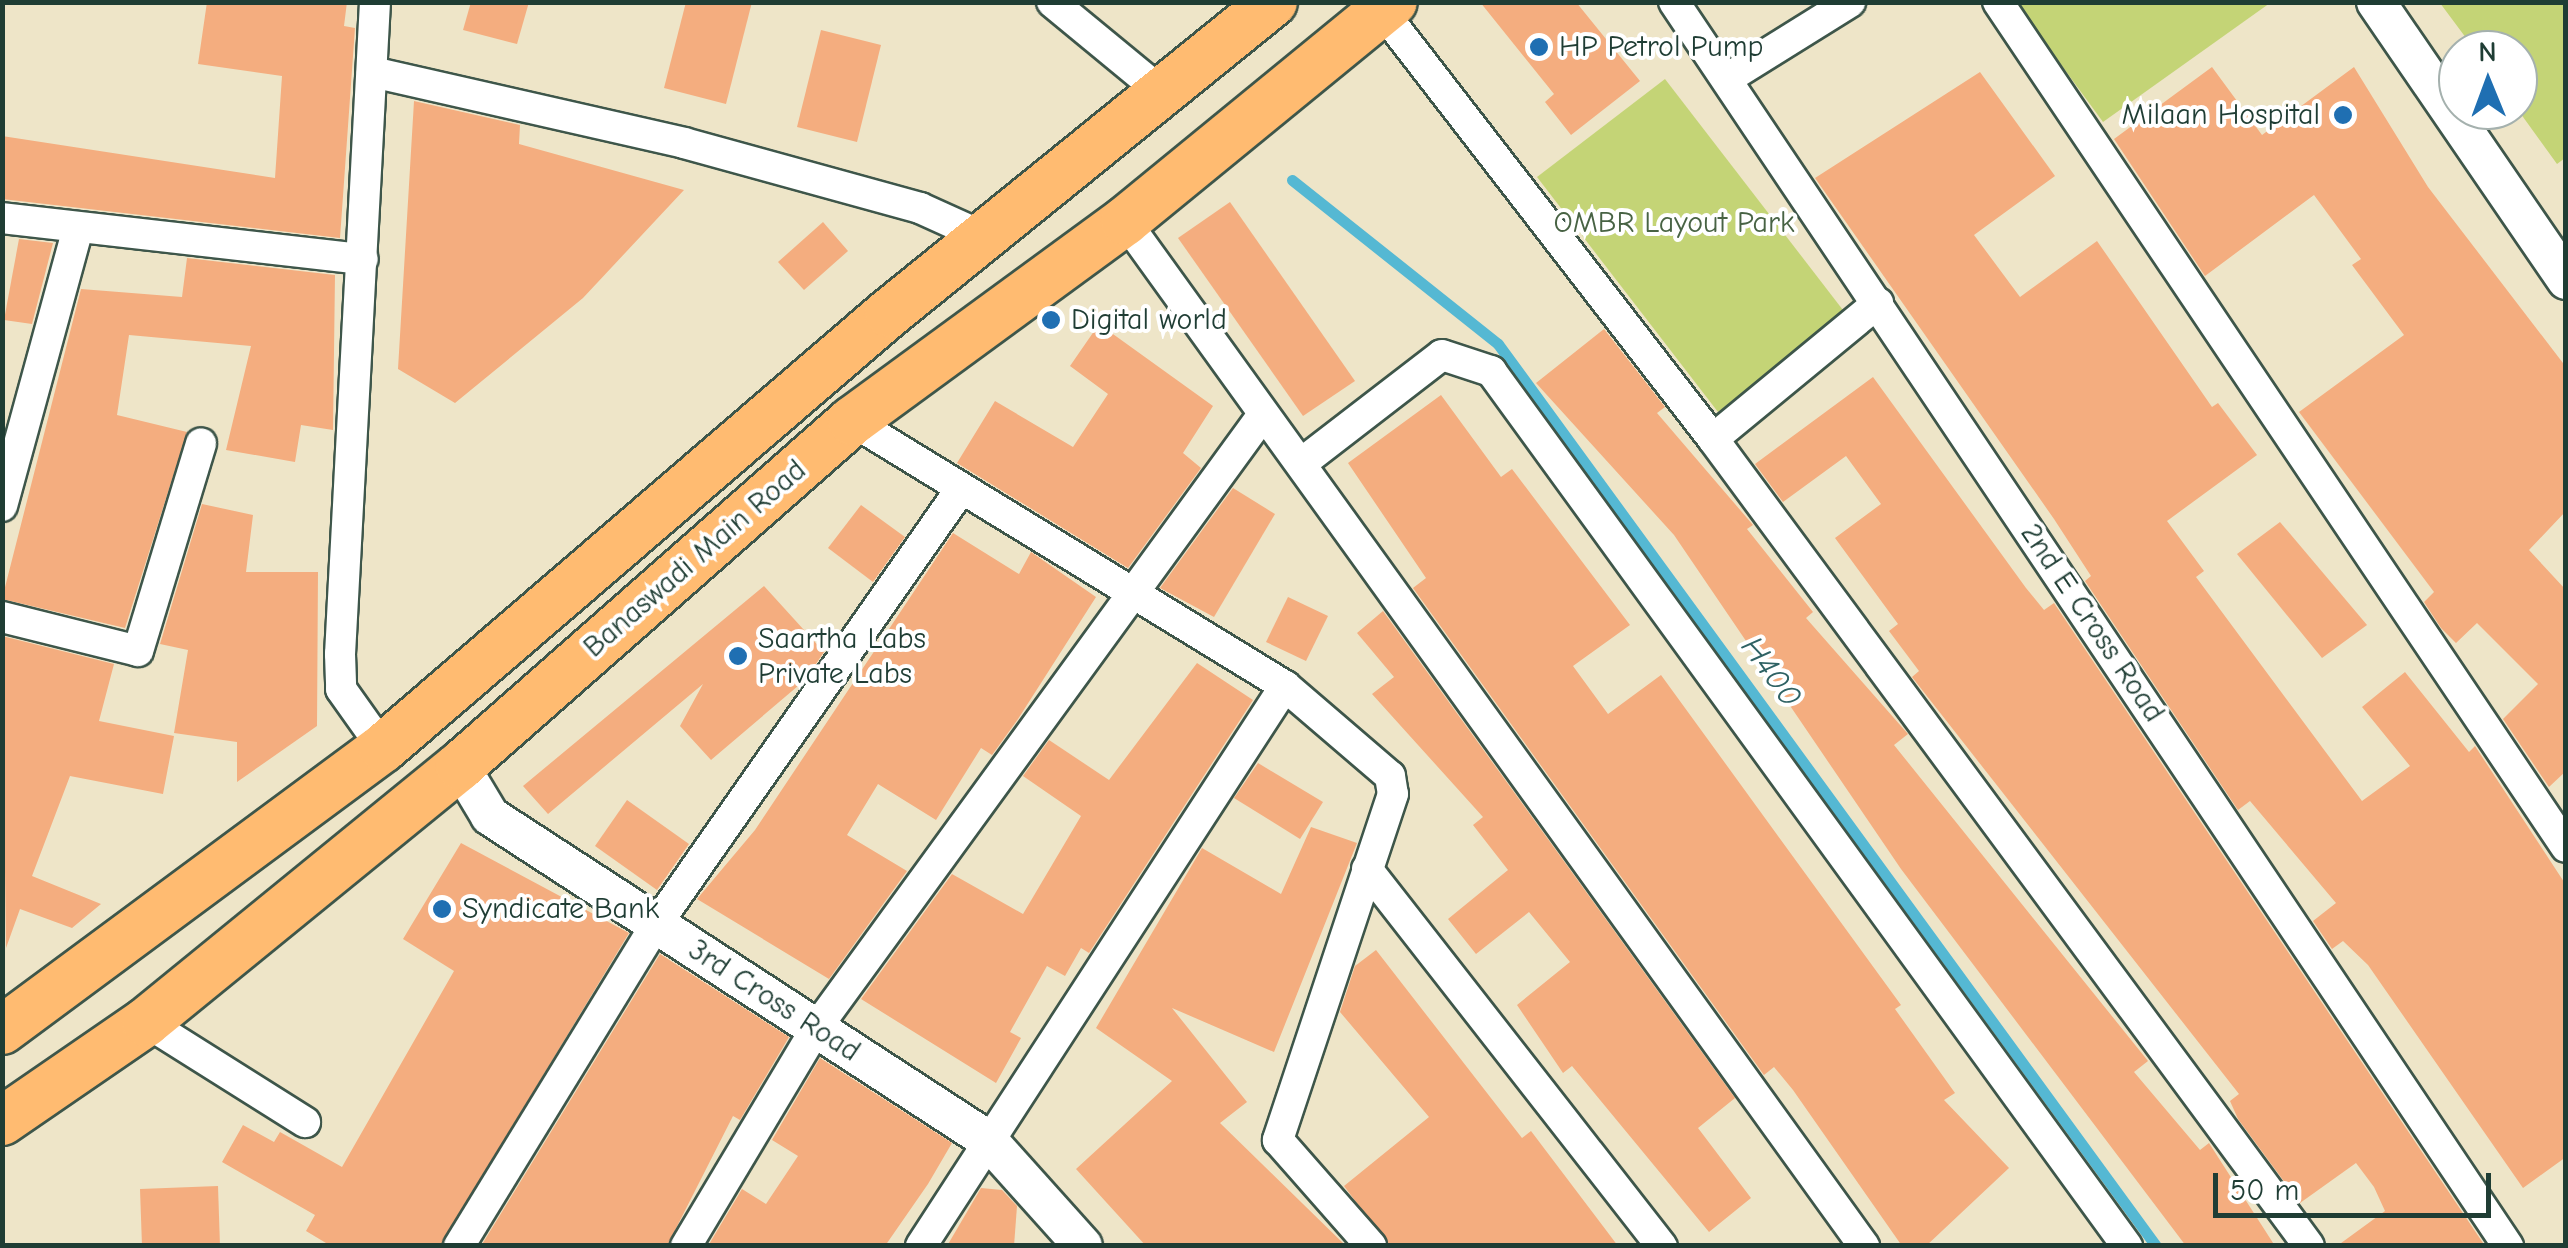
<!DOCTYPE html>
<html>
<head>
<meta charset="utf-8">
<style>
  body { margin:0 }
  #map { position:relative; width:2568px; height:1248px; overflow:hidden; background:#eee5c8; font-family:"Comic Neue",sans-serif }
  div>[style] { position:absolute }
  .green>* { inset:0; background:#c4d476 }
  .stream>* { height:11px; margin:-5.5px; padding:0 5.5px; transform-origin:5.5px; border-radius:5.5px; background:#55b8d3 }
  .building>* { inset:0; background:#f4ad7f }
  .roads { filter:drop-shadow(2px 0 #3e564a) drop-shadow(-2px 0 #3e564a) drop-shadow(0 2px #3e564a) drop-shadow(0 -2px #3e564a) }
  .minor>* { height:30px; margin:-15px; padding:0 15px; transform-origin:15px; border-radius:15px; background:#fff }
  .tertiary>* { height:38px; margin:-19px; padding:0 19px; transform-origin:19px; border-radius:19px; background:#fff }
  .primary>* { height:48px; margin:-24px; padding:0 24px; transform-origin:24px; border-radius:24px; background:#ffbb71 }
  .dots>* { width:28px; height:28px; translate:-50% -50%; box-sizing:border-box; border:5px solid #fff; border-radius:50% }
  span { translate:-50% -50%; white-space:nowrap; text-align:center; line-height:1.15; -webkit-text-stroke:8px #fff; paint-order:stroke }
  .poi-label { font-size:30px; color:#1f3d34 }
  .left { translate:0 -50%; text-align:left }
  .right { translate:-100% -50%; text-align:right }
  .park-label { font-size:30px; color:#486344 }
  .street-label { font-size:30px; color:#1f3d34 }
  .water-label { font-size:32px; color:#2f6264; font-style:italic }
  .frame { position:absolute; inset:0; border:5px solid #1f3d34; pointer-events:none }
  .north { position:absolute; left:2438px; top:30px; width:100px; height:100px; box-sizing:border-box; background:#fff; border:2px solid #a5b1ae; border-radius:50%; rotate:359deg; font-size:28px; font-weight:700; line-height:40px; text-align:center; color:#1f3d34 }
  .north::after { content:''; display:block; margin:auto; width:35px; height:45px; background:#1f6fb2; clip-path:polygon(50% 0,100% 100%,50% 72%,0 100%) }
  .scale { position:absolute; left:2213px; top:1173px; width:278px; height:45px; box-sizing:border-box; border:5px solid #1f3d34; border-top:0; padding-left:12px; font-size:30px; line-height:35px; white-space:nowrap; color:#1f3d34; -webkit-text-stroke:8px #fff; paint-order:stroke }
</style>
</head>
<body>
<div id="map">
  <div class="green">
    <div style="clip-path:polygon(2016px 3px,2270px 3px,2103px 122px)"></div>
    <div style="clip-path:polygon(2440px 3px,2565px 3px,2565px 158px,2557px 164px,2518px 110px,2518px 50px,2475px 50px)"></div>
    <div style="clip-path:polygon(1665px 79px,1846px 314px,1718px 412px,1537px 177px)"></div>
  </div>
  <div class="stream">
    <div style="left:1292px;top:180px;width:263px;rotate:38.5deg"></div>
    <div style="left:1498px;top:344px;width:1116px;rotate:53.89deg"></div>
  </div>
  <div class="building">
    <div style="clip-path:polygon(207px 2px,347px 2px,344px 26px,355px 28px,340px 238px,2px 199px,2px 136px,275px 178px,282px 76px,198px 64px)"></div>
    <div style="clip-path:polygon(471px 2px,529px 2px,517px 44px,463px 30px)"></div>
    <div style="clip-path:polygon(686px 2px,752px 2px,726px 104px,664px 88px)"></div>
    <div style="clip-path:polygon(1480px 2px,1576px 2px,1640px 81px,1571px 135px,1545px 102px,1554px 94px)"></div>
    <div style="clip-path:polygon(821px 30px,881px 45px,857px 142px,797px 127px)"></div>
    <div style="clip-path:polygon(2212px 67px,2262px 135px,2354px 67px,2428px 187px,2566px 367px,2566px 511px,2529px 550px,2566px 590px,2566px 771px,2549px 787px,2503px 719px,2538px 684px,2477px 623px,2456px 643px,2441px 628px,2424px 602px,2434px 592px,2299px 412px,2404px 335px,2352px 265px,2361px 259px,2314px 195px,2205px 276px,2114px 139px)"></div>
    <div style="clip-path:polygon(1980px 72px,2055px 176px,1974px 235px,2020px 297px,2097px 241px,2212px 407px,2218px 403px,2257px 455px,2167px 521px,2204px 571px,2196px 577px,2362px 801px,2410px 766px,2362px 707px,2405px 672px,2469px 752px,2475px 746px,2566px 885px,2566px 1157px,2523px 1188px,2368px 965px,2343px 941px,2332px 949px,2313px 921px,2336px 903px,2250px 801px,2238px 810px,2085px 581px,2091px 576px,2054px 519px,1815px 178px)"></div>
    <div style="clip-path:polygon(414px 101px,520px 125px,519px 144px,684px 190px,583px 298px,455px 403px,398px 369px)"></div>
    <div style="clip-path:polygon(1230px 202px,1355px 381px,1303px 416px,1178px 238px)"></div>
    <div style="clip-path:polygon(823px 222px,848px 251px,804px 290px,778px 262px)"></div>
    <div style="clip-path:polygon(19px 239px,53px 243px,32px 324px,4px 320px)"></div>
    <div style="clip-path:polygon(187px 258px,335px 275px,333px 430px,301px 425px,295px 462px,226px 450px,251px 346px,129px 335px,117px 415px,187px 432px,125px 628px,2px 599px,81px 289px,182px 297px)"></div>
    <div style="clip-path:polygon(1099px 324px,1213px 406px,1183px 453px,1201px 468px,1128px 568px,957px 463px,995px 401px,1073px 447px,1108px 394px,1070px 366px)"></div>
    <div style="clip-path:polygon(1604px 329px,1665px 407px,1657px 413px,1753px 525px,1747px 529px,1813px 612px,1806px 618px,1908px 734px,1894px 745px,2148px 1061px,2134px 1072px,2200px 1150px,2209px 1143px,2275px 1246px,2186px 1246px,1901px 869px,1674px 535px,1536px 383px)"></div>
    <div style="clip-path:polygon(1873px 377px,2026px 588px,2044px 610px,2054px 603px,2485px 1246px,2337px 1246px,2385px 1211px,2374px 1187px,2356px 1163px,2300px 1203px,2238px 1119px,2230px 1101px,2239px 1094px,1912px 677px,1919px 671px,1889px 631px,1898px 624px,1835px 538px,1881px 504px,1846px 456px,1783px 502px,1755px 464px)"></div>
    <div style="clip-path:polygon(1441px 395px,1501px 477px,1512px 469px,1630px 625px,1573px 666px,1608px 714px,1661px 675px,1901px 1005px,1895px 1009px,1955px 1093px,1944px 1100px,2009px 1168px,1926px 1246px,1902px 1246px,1793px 1090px,1774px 1067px,1764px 1075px,1413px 588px,1426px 578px,1348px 463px)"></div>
    <div style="clip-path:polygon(1233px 488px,1275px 514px,1214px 617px,1160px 588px)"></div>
    <div style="clip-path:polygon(202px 504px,253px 515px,246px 572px,318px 572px,317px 726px,237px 782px,237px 742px,174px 733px,188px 650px,160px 644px)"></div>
    <div style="clip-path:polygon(861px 505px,905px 537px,873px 582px,828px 548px)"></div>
    <div style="clip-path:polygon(2280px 522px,2367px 625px,2322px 658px,2237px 554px)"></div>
    <div style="clip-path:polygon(953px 533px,1019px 574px,1031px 552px,1096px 597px,1018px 719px,992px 755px,981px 748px,936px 820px,878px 784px,847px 835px,907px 871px,829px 979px,697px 899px,755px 830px)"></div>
    <div style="clip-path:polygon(764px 586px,824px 652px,805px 680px,711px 760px,680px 726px,703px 684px,548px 814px,523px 786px)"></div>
    <div style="clip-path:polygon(1288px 597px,1328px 616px,1306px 661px,1266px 642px)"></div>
    <div style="clip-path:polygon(1383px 611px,1735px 1098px,1698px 1128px,1751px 1198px,1709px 1232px,1572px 1066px,1563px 1073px,1517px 1005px,1570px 962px,1529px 912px,1476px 954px,1448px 919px,1508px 870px,1473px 825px,1483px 817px,1372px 694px,1394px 677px,1357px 633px)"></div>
    <div style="clip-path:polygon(2px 636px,114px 664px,99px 721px,174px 736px,163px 794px,70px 776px,32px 876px,101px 904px,72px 928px,20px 909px,6px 948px)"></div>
    <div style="clip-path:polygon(1197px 663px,1253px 700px,1089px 953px,1081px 948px,1065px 976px,1047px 966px,1010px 1032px,1021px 1038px,996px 1083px,861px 999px,952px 874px,1023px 914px,1081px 816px,1023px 776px,1049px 740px,1109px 780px)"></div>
    <div style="clip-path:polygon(1258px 763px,1323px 802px,1300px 839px,1234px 798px)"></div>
    <div style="clip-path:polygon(627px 800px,689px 844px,657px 890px,595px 846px)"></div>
    <div style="clip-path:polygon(1311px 827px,1357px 843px,1274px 1052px,1172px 1008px,1247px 1102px,1220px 1123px,1346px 1246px,1146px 1246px,1076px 1169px,1172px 1081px,1096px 1028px,1202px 848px,1281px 894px)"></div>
    <div style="clip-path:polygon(461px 843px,629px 933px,440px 1246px,331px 1246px,306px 1231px,315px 1215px,222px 1162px,243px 1125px,274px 1142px,280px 1132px,342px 1167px,454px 971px,403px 939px)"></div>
    <div style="clip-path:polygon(1376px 950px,1522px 1138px,1531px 1131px,1618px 1246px,1389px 1246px,1344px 1186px,1429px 1117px,1340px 1012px,1355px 966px)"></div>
    <div style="clip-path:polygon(660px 954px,789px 1037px,740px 1120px,733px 1116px,667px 1246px,481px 1246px)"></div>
    <div style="clip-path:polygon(820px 1058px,952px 1143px,928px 1184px,885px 1246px,708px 1246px,742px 1189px,766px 1204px,798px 1156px,772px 1140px)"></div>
    <div style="clip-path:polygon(218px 1186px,220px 1246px,142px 1246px,140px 1189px)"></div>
    <div style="clip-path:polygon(981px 1188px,1002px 1190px,1017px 1206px,1014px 1246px,947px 1246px)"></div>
  </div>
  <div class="roads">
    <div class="minor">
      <div style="left:375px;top:2px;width:653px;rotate:93.07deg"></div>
      <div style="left:340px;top:654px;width:35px;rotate:88deg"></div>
      <div style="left:341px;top:689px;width:72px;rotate:54.6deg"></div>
      <div style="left:1052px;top:2px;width:148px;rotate:39.5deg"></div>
      <div style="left:1674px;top:2px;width:1498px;rotate:56.16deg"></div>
      <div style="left:1998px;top:2px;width:1018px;rotate:56.09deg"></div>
      <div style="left:1382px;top:11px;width:541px;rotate:52.28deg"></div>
      <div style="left:1713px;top:439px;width:1003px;rotate:53.55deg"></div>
      <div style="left:372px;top:72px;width:320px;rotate:12.8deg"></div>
      <div style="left:684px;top:143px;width:245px;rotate:15.4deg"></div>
      <div style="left:920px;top:208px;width:68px;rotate:24.3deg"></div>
      <div style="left:1728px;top:78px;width:144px;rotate:-31.9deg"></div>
      <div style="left:2px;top:218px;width:363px;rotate:6.5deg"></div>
      <div style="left:1125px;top:221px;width:1264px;rotate:54.21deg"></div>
      <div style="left:852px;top:421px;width:508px;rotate:31.47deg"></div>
      <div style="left:1285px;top:686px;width:138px;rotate:40.6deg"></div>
      <div style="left:1390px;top:776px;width:18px;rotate:81deg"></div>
      <div style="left:1393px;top:794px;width:365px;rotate:108.4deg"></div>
      <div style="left:1278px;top:1140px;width:141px;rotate:48.7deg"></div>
      <div style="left:1713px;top:439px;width:214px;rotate:-39.5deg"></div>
      <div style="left:1303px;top:462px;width:175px;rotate:-37.6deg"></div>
      <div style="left:1442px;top:355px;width:52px;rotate:18.1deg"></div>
      <div style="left:1491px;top:371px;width:1082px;rotate:53.99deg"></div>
      <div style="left:2px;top:506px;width:287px;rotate:-74.7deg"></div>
      <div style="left:2px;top:617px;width:140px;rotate:14deg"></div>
      <div style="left:138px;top:651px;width:217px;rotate:-73.1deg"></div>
      <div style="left:1367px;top:869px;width:479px;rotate:52deg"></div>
      <div style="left:146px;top:1022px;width:188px;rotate:32.2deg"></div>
      <div style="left:459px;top:1246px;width:377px;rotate:-58.5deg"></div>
      <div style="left:656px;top:925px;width:532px;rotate:-55.03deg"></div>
      <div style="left:686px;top:1246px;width:255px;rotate:-59.1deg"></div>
      <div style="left:817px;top:1027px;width:756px;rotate:-53.93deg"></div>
      <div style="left:921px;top:1246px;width:668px;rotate:-56.98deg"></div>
    </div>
    <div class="tertiary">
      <div style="left:2376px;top:2px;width:337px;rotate:55.6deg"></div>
      <div style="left:460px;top:766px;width:58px;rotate:59deg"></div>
      <div style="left:490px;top:816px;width:594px;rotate:33.05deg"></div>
      <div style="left:988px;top:1140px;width:142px;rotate:48.1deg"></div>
    </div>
    <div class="primary">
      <div style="left:2px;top:1030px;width:474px;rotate:-36.5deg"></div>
      <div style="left:383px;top:748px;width:667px;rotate:-40.69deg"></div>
      <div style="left:889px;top:313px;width:494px;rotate:-39deg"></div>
      <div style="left:2px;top:1121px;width:175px;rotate:-34.5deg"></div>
      <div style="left:146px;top:1022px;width:405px;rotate:-39.2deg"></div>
      <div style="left:460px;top:766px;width:522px;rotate:-41.35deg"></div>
      <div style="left:852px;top:421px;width:338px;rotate:-36.2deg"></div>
      <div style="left:1125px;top:221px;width:346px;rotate:-39.3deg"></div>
    </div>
  </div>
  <div class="dots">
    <div style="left:1539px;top:47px;background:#1f6fb2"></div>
    <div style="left:2343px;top:115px;background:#1f6fb2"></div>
    <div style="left:1051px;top:320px;background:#1f6fb2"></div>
    <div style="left:738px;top:656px;background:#1f6fb2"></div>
    <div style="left:442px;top:909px;background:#1f6fb2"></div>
  </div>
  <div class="poi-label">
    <span class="left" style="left:1559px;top:47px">HP Petrol Pump</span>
    <span class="right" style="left:2320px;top:115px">Milaan Hospital</span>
    <span class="left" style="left:1071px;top:320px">Digital world</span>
    <span class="left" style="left:758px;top:656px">Saartha Labs<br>Private Labs</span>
    <span class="left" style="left:462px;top:909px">Syndicate Bank</span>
  </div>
  <div class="park-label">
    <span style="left:1674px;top:223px">OMBR Layout Park</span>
  </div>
  <div class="street-label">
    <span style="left:695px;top:559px;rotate:-41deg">Banaswadi Main Road</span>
    <span style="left:2092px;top:623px;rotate:56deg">2nd E Cross Road</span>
    <span style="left:774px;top:1001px;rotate:33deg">3rd Cross Road</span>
  </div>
  <div class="water-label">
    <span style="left:1771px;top:672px;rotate:54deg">H400</span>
  </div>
  <div class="frame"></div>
  <div class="north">N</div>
  <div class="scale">50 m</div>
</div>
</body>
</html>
